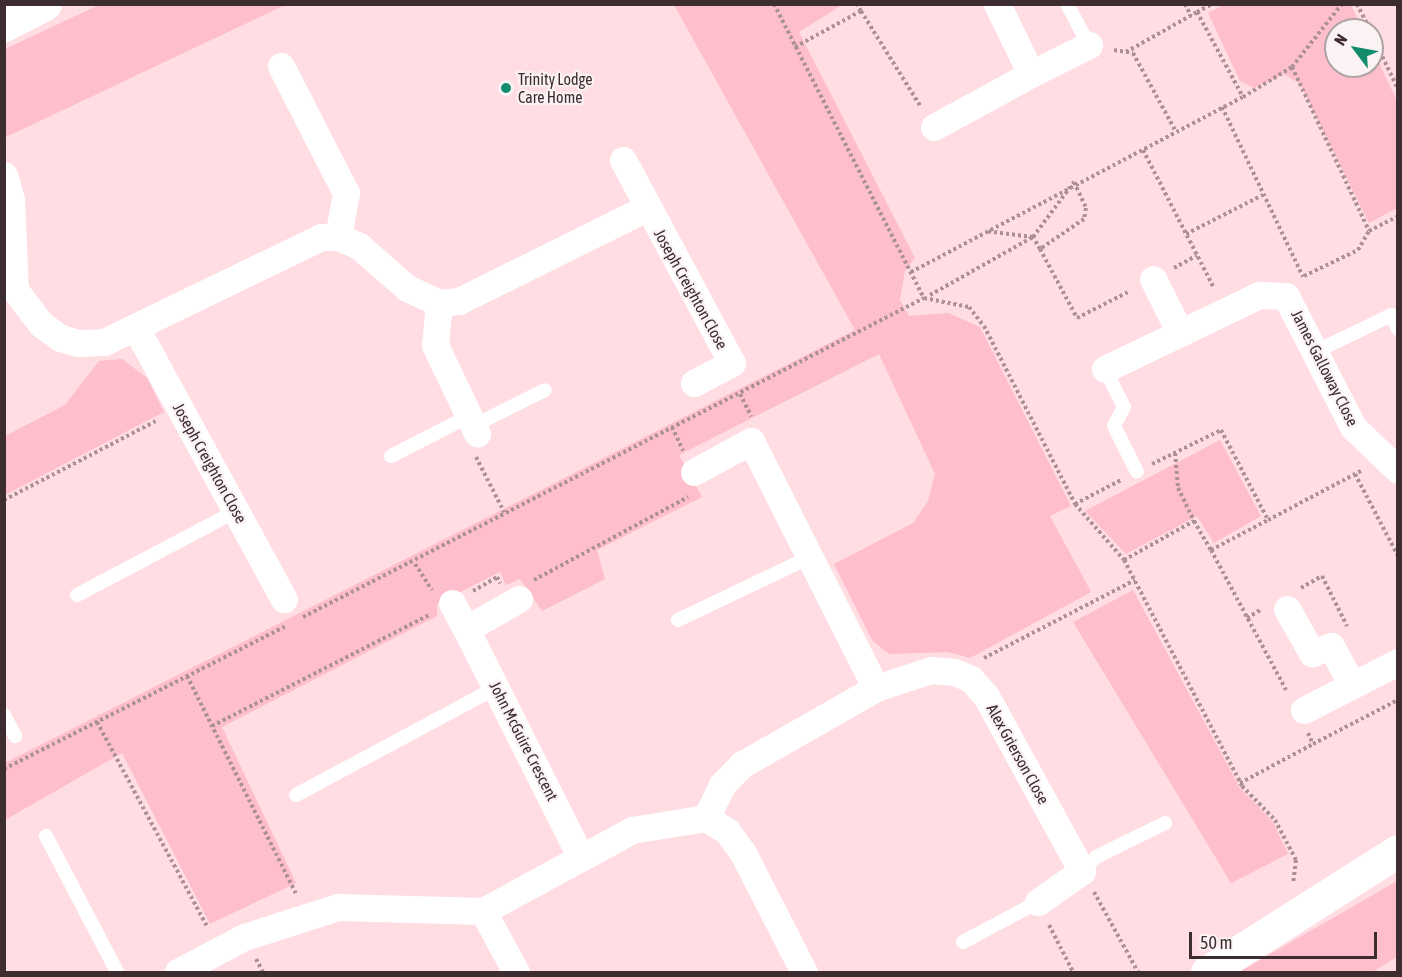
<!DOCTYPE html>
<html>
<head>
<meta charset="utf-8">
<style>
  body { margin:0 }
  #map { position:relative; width:1402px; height:977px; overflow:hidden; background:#ffdde3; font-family:"Asap Condensed",sans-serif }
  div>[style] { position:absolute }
  .green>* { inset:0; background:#febecb }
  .path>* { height:4px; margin-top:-2px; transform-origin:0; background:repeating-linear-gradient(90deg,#ab9196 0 3px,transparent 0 6px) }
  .service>* { height:14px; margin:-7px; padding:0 7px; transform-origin:7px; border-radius:7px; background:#fff }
  .minor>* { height:27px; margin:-13.5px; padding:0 13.5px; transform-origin:13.5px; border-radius:13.5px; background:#fff }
  .tertiary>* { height:33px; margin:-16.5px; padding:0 16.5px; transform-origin:16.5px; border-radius:16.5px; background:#fff }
  .dots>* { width:16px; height:16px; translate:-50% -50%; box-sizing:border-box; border:3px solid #faf2f3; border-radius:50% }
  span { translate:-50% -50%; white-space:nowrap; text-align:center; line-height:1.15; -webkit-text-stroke:4.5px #faf2f3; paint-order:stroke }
  .poi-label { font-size:16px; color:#3d2c30 }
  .left { translate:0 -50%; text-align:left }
  .street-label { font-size:16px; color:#3d2c30 }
  .frame { position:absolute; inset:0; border:6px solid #3d2c30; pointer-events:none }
  .north { position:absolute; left:1324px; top:18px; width:60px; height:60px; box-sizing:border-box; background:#faf2f3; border:2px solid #aea3a5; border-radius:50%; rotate:302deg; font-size:16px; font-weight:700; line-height:24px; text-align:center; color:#3d2c30 }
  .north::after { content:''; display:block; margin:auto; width:21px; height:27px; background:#138b6d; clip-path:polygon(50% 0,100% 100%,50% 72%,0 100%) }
  .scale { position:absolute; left:1189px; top:932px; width:188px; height:27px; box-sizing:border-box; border:3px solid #3d2c30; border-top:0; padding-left:8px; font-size:18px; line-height:21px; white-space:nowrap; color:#3d2c30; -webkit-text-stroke:4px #faf2f3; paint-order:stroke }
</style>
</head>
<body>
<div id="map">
  <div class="green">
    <div style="clip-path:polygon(99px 5px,99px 4px,285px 5px,6px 137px,5px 49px)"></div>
    <div style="clip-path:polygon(674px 5px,842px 5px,799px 32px,915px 258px,905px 270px,900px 300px,909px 316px,948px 313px,980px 327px,1071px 506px,1050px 516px,1091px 592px,970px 658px,948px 652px,889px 654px,872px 640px,834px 564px,913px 523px,928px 501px,935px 474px,879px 354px,679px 455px,702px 497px,597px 550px,605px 579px,542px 611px,520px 579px,506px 585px,500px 572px,437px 604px,437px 616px,222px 727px,296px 883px,210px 924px,122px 753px,5px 820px,5px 763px,855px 330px)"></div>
    <div style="clip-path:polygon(1223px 5px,1351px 5px,1363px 30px,1336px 30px,1336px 66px,1372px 66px,1372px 48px,1397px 101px,1397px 208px,1369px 223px,1300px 84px,1284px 74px,1254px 88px,1240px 81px,1208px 13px)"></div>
    <div style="clip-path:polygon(122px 359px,147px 378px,164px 412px,5px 495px,5px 436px,65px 405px,99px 361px)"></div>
    <div style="clip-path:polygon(1220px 440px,1261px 516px,1214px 543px,1197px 516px,1126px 554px,1085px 511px)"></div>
    <div style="clip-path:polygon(1133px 590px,1240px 788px,1273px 822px,1288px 854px,1231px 883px,1073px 622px)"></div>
    <div style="clip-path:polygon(1397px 881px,1397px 957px,1372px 972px,1239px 972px)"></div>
  </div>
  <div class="path">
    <div style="left:774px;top:4px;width:330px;rotate:63deg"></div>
    <div style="left:924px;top:298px;width:46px;rotate:11.3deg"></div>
    <div style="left:969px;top:307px;width:24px;rotate:52deg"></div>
    <div style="left:984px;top:326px;width:200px;rotate:62.9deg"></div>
    <div style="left:1075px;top:504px;width:74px;rotate:48.8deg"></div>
    <div style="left:1124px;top:560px;width:255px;rotate:62.4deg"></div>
    <div style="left:1242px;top:786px;width:47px;rotate:45.9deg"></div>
    <div style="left:1275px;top:820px;width:45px;rotate:62.3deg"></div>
    <div style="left:1296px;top:860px;width:23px;rotate:97deg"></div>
    <div style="left:1185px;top:4px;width:13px;rotate:63deg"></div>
    <div style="left:1357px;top:4px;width:29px;rotate:63deg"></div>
    <div style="left:861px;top:11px;width:113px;rotate:58deg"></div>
    <div style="left:1197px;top:12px;width:17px;rotate:-28deg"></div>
    <div style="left:1372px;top:35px;width:60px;rotate:64.3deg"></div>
    <div style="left:795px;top:47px;width:75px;rotate:-28.6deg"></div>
    <div style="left:861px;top:11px;width:8px;rotate:-120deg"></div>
    <div style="left:1114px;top:50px;width:19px;rotate:9deg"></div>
    <div style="left:1133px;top:53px;width:88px;rotate:61.4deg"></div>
    <div style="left:1126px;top:52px;width:81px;rotate:-29.4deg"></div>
    <div style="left:1197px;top:12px;width:97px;rotate:61.6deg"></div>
    <div style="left:1292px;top:67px;width:181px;rotate:64.8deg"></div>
    <div style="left:1369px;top:231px;width:33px;rotate:-27deg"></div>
    <div style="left:1222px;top:107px;width:188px;rotate:64.5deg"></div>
    <div style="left:1143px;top:150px;width:155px;rotate:62.8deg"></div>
    <div style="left:1186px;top:234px;width:86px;rotate:-26.9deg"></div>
    <div style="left:1040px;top:249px;width:78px;rotate:61.8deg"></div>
    <div style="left:1077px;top:318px;width:59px;rotate:-27deg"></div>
    <div style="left:1174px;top:268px;width:26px;rotate:-29deg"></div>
    <div style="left:911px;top:272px;width:375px;rotate:-27.8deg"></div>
    <div style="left:1243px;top:97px;width:57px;rotate:-31.5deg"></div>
    <div style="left:1292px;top:67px;width:80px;rotate:-51.6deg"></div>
    <div style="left:1304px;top:276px;width:60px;rotate:-25.7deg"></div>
    <div style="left:1358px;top:250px;width:22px;rotate:-60deg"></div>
    <div style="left:930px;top:295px;width:118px;rotate:-29.4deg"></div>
    <div style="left:1033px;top:237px;width:69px;rotate:-53.3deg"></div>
    <div style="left:1074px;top:182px;width:29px;rotate:65deg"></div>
    <div style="left:1086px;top:208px;width:11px;rotate:100deg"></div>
    <div style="left:1084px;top:219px;width:53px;rotate:145.7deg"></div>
    <div style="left:1040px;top:249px;width:14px;rotate:-120deg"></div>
    <div style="left:1033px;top:237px;width:48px;rotate:-172.9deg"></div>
    <div style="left:740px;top:394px;width:25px;rotate:63deg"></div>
    <div style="left:672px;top:427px;width:26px;rotate:65deg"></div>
    <div style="left:1175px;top:453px;width:35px;rotate:85deg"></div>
    <div style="left:1178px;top:488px;width:37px;rotate:64deg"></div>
    <div style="left:476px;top:457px;width:62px;rotate:63deg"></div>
    <div style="left:1152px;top:464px;width:77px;rotate:-26.2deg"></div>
    <div style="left:1221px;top:430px;width:102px;rotate:62.4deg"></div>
    <div style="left:1268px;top:520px;width:107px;rotate:-27.8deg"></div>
    <div style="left:1355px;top:474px;width:93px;rotate:62.3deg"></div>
    <div style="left:4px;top:500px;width:174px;rotate:-27.5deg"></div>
    <div style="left:1075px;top:504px;width:52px;rotate:-27.6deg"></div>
    <div style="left:1211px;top:550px;width:161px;rotate:61.8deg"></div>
    <div style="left:1124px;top:560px;width:80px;rotate:-29.1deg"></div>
    <div style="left:1194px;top:521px;width:34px;rotate:60deg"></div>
    <div style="left:1211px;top:550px;width:64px;rotate:-27.8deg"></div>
    <div style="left:415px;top:564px;width:31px;rotate:57deg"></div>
    <div style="left:534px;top:580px;width:175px;rotate:-28.3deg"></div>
    <div style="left:1301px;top:588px;width:24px;rotate:-30deg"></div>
    <div style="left:1322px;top:576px;width:56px;rotate:63.4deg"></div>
    <div style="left:473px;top:591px;width:28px;rotate:-30deg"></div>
    <div style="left:497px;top:577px;width:7px;rotate:63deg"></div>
    <div style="left:303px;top:617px;width:698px;rotate:-27.19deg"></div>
    <div style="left:1247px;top:618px;width:17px;rotate:-31deg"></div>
    <div style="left:984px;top:658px;width:170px;rotate:-27.3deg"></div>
    <div style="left:187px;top:676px;width:244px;rotate:63.4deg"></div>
    <div style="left:97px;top:722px;width:234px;rotate:61.7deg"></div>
    <div style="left:212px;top:726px;width:246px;rotate:-27.1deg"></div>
    <div style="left:1308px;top:733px;width:12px;rotate:66deg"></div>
    <div style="left:1313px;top:744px;width:96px;rotate:-27.4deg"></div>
    <div style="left:4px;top:769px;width:316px;rotate:-26.9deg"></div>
    <div style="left:1240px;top:783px;width:83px;rotate:-28.1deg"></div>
    <div style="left:1094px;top:892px;width:91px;rotate:61.2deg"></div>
    <div style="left:1049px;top:925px;width:53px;rotate:62.9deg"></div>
    <div style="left:256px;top:959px;width:15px;rotate:62deg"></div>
  </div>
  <div class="service">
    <div style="left:1067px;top:4px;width:47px;rotate:61.8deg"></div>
    <div style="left:1317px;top:351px;width:82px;rotate:-25.9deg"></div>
    <div style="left:1391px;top:315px;width:16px;rotate:63deg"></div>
    <div style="left:1105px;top:369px;width:42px;rotate:63.4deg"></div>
    <div style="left:1124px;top:407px;width:21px;rotate:118deg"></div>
    <div style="left:1114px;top:426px;width:51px;rotate:63.4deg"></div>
    <div style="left:473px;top:426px;width:80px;rotate:-26.6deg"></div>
    <div style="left:391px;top:456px;width:88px;rotate:-27.1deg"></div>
    <div style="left:77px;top:595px;width:180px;rotate:-27.8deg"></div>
    <div style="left:678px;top:620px;width:146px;rotate:-25.5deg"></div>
    <div style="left:4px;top:715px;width:24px;rotate:62deg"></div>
    <div style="left:296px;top:795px;width:228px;rotate:-28.2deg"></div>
    <div style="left:46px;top:836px;width:153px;rotate:62.4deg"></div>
    <div style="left:1082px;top:871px;width:20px;rotate:-45deg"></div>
    <div style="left:1096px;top:857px;width:77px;rotate:-26.2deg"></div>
    <div style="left:963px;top:942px;width:85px;rotate:-28.1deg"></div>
  </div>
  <div class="minor">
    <div style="left:281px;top:66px;width:143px;rotate:62.9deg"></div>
    <div style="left:346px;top:193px;width:45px;rotate:100.3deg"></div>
    <div style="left:1031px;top:74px;width:65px;rotate:-26.6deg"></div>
    <div style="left:934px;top:127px;width:111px;rotate:-28.7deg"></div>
    <div style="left:1031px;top:74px;width:78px;rotate:-115.9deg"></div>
    <div style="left:623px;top:160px;width:230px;rotate:61.8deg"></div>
    <div style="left:732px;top:363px;width:43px;rotate:152.2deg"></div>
    <div style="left:4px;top:175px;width:26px;rotate:74deg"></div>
    <div style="left:11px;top:200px;width:90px;rotate:87.5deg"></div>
    <div style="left:15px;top:290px;width:43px;rotate:52.6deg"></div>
    <div style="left:41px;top:324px;width:24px;rotate:36deg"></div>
    <div style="left:60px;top:338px;width:20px;rotate:15deg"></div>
    <div style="left:79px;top:343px;width:25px;rotate:-2deg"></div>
    <div style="left:104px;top:342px;width:241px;rotate:-25.8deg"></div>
    <div style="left:321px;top:237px;width:17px"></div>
    <div style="left:338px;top:237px;width:23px;rotate:23deg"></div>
    <div style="left:359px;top:246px;width:64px;rotate:41.2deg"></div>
    <div style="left:407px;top:288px;width:35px;rotate:25deg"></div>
    <div style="left:439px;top:303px;width:20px;rotate:-6deg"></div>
    <div style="left:459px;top:301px;width:209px;rotate:-26.4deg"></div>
    <div style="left:1153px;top:279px;width:60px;rotate:63.4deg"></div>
    <div style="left:1180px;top:333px;width:88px;rotate:-25.7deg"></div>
    <div style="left:1259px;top:295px;width:27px;rotate:2deg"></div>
    <div style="left:1286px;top:296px;width:147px;rotate:62.9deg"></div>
    <div style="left:1353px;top:427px;width:62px;rotate:43.7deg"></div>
    <div style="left:439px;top:303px;width:42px;rotate:95.4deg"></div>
    <div style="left:435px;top:345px;width:98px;rotate:64.5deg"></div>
    <div style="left:136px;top:328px;width:309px;rotate:61.4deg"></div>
    <div style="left:1105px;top:369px;width:83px;rotate:-25.6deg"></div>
    <div style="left:694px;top:472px;width:65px;rotate:-28.5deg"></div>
    <div style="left:751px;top:441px;width:277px;rotate:63.2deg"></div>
    <div style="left:519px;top:599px;width:61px;rotate:150.5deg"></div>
    <div style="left:466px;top:629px;width:252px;rotate:63.3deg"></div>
    <div style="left:452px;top:603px;width:30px;rotate:62deg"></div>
    <div style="left:1287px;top:609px;width:51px;rotate:60.4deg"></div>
    <div style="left:1312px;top:653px;width:20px;rotate:-20deg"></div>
    <div style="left:1331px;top:646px;width:44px;rotate:61.7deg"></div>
    <div style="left:1304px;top:710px;width:106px;rotate:-27.1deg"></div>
    <div style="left:706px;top:818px;width:37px;rotate:-64deg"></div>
    <div style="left:722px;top:785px;width:28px;rotate:-46deg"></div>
    <div style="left:741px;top:765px;width:155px;rotate:-29.7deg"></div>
    <div style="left:876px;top:688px;width:58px;rotate:-18.1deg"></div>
    <div style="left:931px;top:670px;width:23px;rotate:5deg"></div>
    <div style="left:954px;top:672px;width:18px;rotate:22deg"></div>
    <div style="left:971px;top:679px;width:23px;rotate:49deg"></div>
    <div style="left:986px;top:696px;width:200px;rotate:61.3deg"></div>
    <div style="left:1082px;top:871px;width:54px;rotate:144.8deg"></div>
    <div style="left:483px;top:911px;width:69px;rotate:61.6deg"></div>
    <div style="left:178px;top:972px;width:75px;rotate:-27.9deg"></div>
    <div style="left:244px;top:937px;width:99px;rotate:-17.7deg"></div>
    <div style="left:338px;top:907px;width:145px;rotate:1.6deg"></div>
    <div style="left:483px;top:911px;width:170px;rotate:-28.5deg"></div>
    <div style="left:632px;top:830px;width:75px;rotate:-9.2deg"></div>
    <div style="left:706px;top:818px;width:25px;rotate:32deg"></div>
    <div style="left:727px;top:831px;width:27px;rotate:54deg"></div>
    <div style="left:743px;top:853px;width:134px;rotate:62.9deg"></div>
  </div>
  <div class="tertiary">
    <div style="left:4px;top:25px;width:46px;rotate:-27.1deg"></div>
    <div style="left:1207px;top:972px;width:226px;rotate:-32.4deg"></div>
  </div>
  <div class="dots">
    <div style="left:506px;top:88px;background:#138b6d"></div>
  </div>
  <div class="poi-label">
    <span class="left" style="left:518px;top:88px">Trinity Lodge<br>Care Home</span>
  </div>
  <div class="street-label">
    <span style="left:691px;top:289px;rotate:61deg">Joseph Creighton Close</span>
    <span style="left:1325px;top:368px;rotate:63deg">James Galloway Close</span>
    <span style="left:210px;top:463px;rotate:61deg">Joseph Creighton Close</span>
    <span style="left:524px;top:741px;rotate:63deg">John McGuire Crescent</span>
    <span style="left:1018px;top:754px;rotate:61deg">Alex Grierson Close</span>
  </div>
  <div class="frame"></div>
  <div class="north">N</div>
  <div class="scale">50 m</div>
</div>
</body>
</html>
